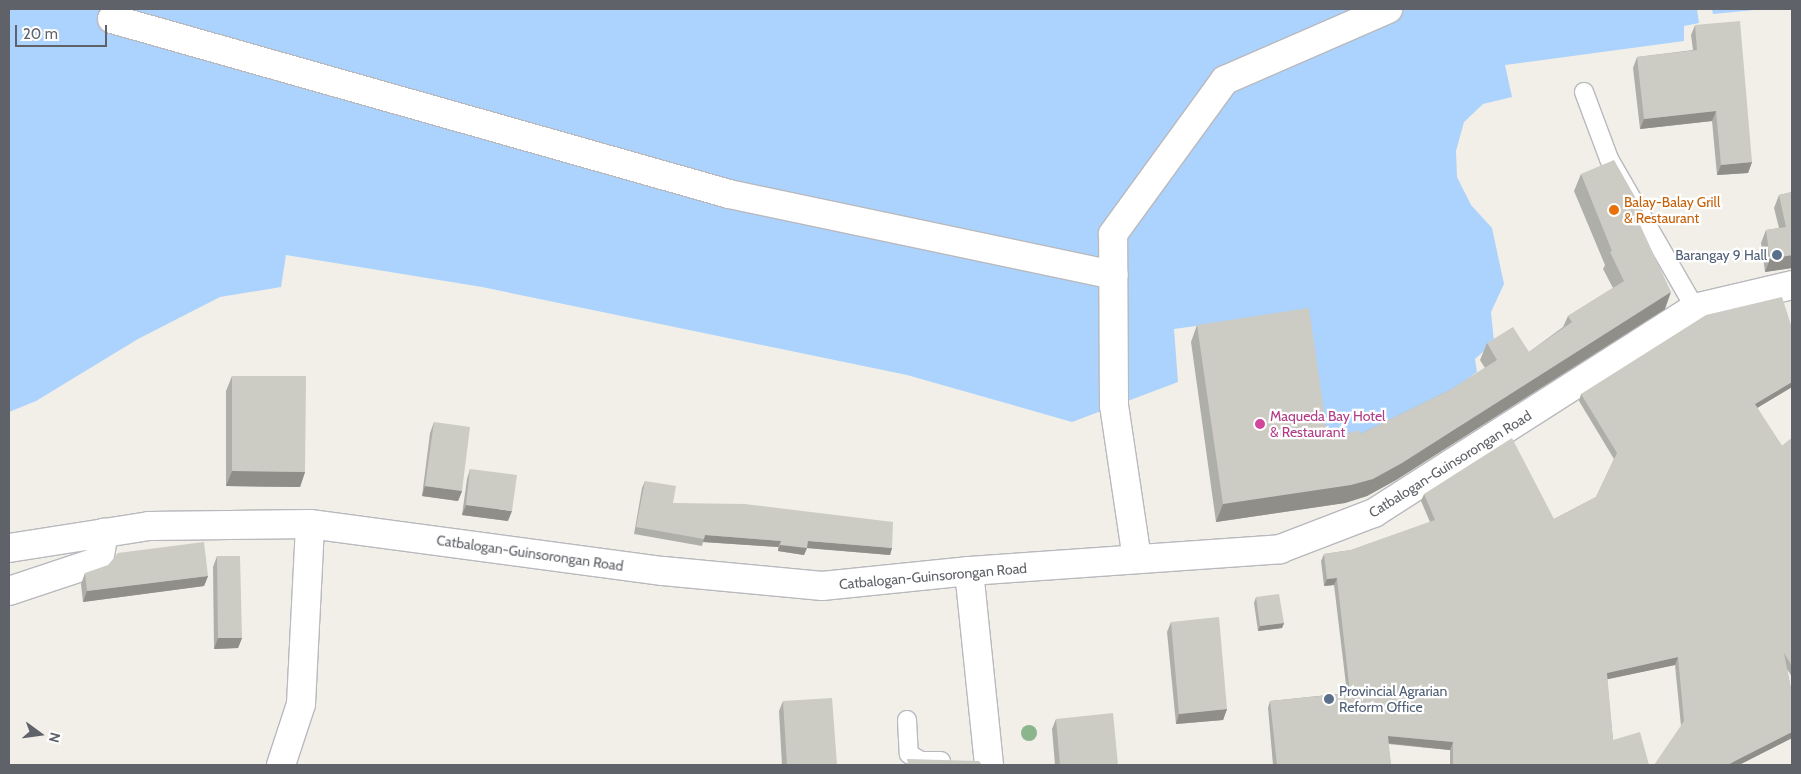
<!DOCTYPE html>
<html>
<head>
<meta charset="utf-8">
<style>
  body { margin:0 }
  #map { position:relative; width:1801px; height:774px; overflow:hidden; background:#f1efe8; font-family:Cabin,sans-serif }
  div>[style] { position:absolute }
  .water>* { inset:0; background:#acd3fd }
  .roads { filter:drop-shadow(1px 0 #b8b9be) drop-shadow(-1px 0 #b8b9be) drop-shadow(0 1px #b8b9be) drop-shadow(0 -1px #b8b9be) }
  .lane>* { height:18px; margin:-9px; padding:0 9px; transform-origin:9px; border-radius:9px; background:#fff }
  .street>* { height:28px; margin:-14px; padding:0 14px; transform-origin:14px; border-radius:14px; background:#fff }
  .secondary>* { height:28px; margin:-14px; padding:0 14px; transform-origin:14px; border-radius:14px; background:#fff }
  .trees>* { width:16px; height:16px; margin:-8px; border-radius:50%; background:#8bb58d }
  .wall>* { inset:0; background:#afafa9 }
  .shaded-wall>* { inset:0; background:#8f8e89 }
  .building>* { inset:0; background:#cccbc4 }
  .dots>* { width:14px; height:14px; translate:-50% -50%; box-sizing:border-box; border:2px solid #fff; border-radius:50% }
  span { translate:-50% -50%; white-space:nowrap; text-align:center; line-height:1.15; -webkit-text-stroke:4.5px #fff; paint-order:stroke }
  .food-label { font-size:14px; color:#c56008 }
  .left { translate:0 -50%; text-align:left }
  .service-label { font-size:14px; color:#4e5e75 }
  .right { translate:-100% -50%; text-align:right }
  .hotel-label { font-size:14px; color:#b23c85 }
  .street-label { font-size:14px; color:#5f6268 }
  .frame { position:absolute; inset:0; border:10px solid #5f6268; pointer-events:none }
  .north { position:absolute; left:15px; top:709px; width:50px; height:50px; -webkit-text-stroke:4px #fff; paint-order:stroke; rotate:104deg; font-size:14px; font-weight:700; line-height:20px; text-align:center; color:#5f6268 }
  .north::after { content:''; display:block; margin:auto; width:18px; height:22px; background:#5f6268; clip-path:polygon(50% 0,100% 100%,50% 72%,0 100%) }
  .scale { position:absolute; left:15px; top:25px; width:92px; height:22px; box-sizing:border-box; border:2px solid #5f6268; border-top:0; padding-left:6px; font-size:15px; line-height:18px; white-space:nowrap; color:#5f6268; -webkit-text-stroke:4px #fff; paint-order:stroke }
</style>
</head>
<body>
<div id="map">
  <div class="water">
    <div style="clip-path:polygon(9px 9px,1697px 9px,1699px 23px,1684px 26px,1684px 41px,1505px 65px,1512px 97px,1483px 104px,1464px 122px,1456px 151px,1457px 177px,1471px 205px,1492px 228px,1504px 284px,1491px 312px,1494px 342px,1475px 359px,1477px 372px,1408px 421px,1325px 449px,1304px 311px,1174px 329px,1178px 382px,1072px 422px,907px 375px,482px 287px,286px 255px,281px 287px,220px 297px,138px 339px,36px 401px,9px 412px)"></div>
    <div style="clip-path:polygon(1712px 9px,1765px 9px,1713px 14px)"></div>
  </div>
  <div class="roads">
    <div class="lane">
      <div style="left:1584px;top:92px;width:72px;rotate:69.5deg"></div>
      <div style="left:1609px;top:159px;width:172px;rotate:60deg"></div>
      <div style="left:907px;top:720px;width:34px;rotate:87deg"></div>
      <div style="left:909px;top:754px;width:14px;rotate:30deg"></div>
      <div style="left:921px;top:761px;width:20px"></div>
    </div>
    <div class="street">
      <div style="left:112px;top:19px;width:641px;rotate:15.83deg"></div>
      <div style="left:729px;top:194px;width:393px;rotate:11.9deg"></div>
      <div style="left:1137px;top:559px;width:155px;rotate:-98.5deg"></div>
      <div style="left:1114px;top:406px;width:172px;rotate:-90.3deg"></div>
      <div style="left:1113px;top:234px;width:190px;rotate:-54deg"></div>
      <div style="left:1225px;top:80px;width:178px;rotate:-23.5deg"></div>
      <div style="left:969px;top:571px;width:195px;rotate:84.1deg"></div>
      <div style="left:9px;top:591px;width:95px;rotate:-18.4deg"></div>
      <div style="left:99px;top:561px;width:29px;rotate:-80deg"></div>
      <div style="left:281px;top:765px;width:64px;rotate:-71.8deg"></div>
      <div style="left:301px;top:704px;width:180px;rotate:-87.1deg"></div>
    </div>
    <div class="secondary">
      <div style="left:9px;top:548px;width:142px;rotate:-8.9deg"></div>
      <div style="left:149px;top:526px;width:161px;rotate:-0.7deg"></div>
      <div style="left:310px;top:524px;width:356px;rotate:7.6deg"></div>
      <div style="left:663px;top:571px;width:160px;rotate:5.4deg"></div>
      <div style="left:822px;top:586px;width:148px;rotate:-5.8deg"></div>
      <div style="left:969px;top:571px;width:312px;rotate:-4deg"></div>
      <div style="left:1280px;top:549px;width:101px;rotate:-21deg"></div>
      <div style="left:1374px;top:513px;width:381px;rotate:-32.6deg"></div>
      <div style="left:1695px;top:308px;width:100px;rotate:-13.3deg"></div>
    </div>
  </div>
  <div class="trees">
    <div style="left:1029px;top:733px"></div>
  </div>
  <div class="wall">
    <div style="clip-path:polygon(1695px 25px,1752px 162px,1748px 173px,1717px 175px,1712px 121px,1640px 129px,1633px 68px,1637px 57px,1693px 50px,1691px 35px)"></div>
    <div style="clip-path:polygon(1581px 174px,1639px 222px,1665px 309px,1396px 480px,1367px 496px,1345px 503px,1216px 522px,1191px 342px,1197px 325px,1328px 439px,1360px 434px,1450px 390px,1485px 368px,1480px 360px,1487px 343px,1529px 352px,1563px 327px,1568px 316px,1613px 288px,1603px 269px,1605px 265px,1574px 191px)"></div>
    <div style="clip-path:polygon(1792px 192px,1792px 268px,1765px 272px,1761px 243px,1766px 230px,1779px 228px,1774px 208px,1779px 195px)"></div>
    <div style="clip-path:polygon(1792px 328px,1792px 387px,1757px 408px,1782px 446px,1792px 438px,1792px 677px,1787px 669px,1792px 694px,1792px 738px,1739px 765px,1681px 726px,1675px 665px,1607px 679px,1613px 740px,1649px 765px,1450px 765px,1450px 750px,1388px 744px,1391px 765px,1273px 765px,1268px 708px,1270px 701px,1347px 693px,1334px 585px,1324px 586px,1321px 561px,1324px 554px,1351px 550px,1430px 522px,1421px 501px,1424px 494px,1554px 519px,1596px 497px,1614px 459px,1579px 401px,1581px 394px)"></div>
    <div style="clip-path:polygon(232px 376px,305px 472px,300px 487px,226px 486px,226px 391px)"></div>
    <div style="clip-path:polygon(434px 422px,462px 491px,458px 501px,422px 496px,430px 433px)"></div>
    <div style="clip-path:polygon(470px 469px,508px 521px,462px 515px,467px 479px)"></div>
    <div style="clip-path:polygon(645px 481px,673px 503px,892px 548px,890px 555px,807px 548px,804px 555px,778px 551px,778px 547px,703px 542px,702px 546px,634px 534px,642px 488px)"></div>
    <div style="clip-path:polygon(217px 556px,242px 638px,238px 648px,214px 649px,213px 567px)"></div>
    <div style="clip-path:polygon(85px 573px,208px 576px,204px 586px,83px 602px,81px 584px)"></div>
    <div style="clip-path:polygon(1256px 597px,1284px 623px,1282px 628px,1258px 631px,1254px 603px)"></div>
    <div style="clip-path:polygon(1171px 622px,1227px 709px,1223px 720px,1176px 724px,1167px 632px)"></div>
    <div style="clip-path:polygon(783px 701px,837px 765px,782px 765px,779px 711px)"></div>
    <div style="clip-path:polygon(1056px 719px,1118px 765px,1055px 765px,1052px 729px)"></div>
  </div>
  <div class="shaded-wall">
    <div style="clip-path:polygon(1716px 111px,1712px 121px,1640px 129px,1644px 119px)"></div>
    <div style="clip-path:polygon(1752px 162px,1748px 173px,1717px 175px,1721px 165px)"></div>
    <div style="clip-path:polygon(1643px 211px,1636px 228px,1635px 214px)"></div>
    <div style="clip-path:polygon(1792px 255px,1792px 268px,1765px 272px,1770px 259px)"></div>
    <div style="clip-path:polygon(1671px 292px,1665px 309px,1396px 480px,1367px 496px,1345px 503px,1216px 522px,1223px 504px)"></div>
    <div style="clip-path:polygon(1792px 382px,1792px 387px,1752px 411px,1755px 404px)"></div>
    <div style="clip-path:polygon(232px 471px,305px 472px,300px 487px,226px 486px)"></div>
    <div style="clip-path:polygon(425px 486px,462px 491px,458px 501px,422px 496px)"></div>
    <div style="clip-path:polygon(466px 505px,512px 511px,508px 521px,462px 515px)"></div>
    <div style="clip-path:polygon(705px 535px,781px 541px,778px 547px,703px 542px)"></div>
    <div style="clip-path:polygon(808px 541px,892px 548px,890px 555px,807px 548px,804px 555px,778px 551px,780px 545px)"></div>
    <div style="clip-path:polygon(208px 576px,204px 586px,83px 602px,87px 591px)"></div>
    <div style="clip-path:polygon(1337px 578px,1334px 585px,1324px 586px,1327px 579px)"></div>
    <div style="clip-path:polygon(1284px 623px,1282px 628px,1258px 631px,1260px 626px)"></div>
    <div style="clip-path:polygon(218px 638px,242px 638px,238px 648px,214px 649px)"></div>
    <div style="clip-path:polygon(1678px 657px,1675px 665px,1604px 680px,1607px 673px)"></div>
    <div style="clip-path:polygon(1227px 709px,1223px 720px,1176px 724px,1179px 714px)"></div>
    <div style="clip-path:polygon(1792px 732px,1792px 738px,1739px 765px,1727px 765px)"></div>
    <div style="clip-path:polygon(1388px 736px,1453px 742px,1450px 750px,1385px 743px)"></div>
  </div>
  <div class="building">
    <div style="clip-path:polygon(1740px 21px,1752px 162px,1721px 165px,1716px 111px,1644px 119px,1637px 57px,1697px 50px,1695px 25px)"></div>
    <div style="clip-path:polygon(1614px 160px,1643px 211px,1635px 214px,1671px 292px,1402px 463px,1373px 479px,1351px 485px,1223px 504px,1197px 325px,1309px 308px,1328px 439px,1359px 430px,1360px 434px,1450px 390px,1497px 360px,1487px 343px,1513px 327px,1529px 352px,1572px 322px,1568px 316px,1624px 281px,1610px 252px,1612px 251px,1581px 174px)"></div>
    <div style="clip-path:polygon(1792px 192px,1792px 255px,1770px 259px,1766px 230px,1786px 227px,1779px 195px)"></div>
    <div style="clip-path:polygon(1782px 297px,1792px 328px,1792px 382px,1755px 404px,1782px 446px,1792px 438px,1792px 666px,1784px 653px,1792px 694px,1792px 732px,1727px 765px,1654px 765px,1684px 721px,1678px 657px,1607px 673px,1613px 740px,1640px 732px,1649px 765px,1453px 765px,1453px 742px,1388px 736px,1391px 765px,1277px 765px,1270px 701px,1350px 693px,1337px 578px,1327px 579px,1324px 554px,1351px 550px,1435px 520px,1424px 494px,1512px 438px,1554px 519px,1596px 497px,1617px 453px,1581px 394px,1706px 315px)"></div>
    <div style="clip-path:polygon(232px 376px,306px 376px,305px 472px,232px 471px)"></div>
    <div style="clip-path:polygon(434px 422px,470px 427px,462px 491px,425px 486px)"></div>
    <div style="clip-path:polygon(470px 469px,517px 475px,512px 511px,466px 505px)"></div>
    <div style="clip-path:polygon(645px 481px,676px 486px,673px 503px,745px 504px,893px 522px,892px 548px,808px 541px,807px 548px,780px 545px,781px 541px,705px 535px,704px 539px,636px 527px)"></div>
    <div style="clip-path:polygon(204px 542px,208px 576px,87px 591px,85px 573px,108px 565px,118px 553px)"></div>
    <div style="clip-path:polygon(217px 556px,240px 556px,242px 638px,218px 638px)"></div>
    <div style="clip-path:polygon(1279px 594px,1284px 623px,1260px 626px,1256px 597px)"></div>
    <div style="clip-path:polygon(1219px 617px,1227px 709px,1179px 714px,1171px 622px)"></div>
    <div style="clip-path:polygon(832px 698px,837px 765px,787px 765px,783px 701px)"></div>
    <div style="clip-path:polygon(1113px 713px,1118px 765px,1060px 765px,1056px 719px)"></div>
    <div style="clip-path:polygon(907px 759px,979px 761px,982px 765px,908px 765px)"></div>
  </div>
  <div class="dots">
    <div style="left:1614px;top:210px;background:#e8710a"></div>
    <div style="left:1777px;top:255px;background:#5c6f8a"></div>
    <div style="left:1260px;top:424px;background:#d1479c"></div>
    <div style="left:1329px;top:699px;background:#5c6f8a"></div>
  </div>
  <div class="food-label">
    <span class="left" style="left:1624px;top:210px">Balay-Balay Grill<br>&amp; Restaurant</span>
  </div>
  <div class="service-label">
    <span class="right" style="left:1767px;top:255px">Barangay 9 Hall</span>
    <span class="left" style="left:1339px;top:699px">Provincial Agrarian<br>Reform Office</span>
  </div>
  <div class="hotel-label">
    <span class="left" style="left:1270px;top:424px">Maqueda Bay Hotel<br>&amp; Restaurant</span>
  </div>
  <div class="street-label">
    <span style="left:1450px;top:464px;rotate:-32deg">Catbalogan-Guinsorongan Road</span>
    <span style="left:530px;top:553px;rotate:8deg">Catbalogan-Guinsorongan Road</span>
    <span style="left:933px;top:576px;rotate:-5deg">Catbalogan-Guinsorongan Road</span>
  </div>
  <div class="frame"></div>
  <div class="north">N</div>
  <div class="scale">20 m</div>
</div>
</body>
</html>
